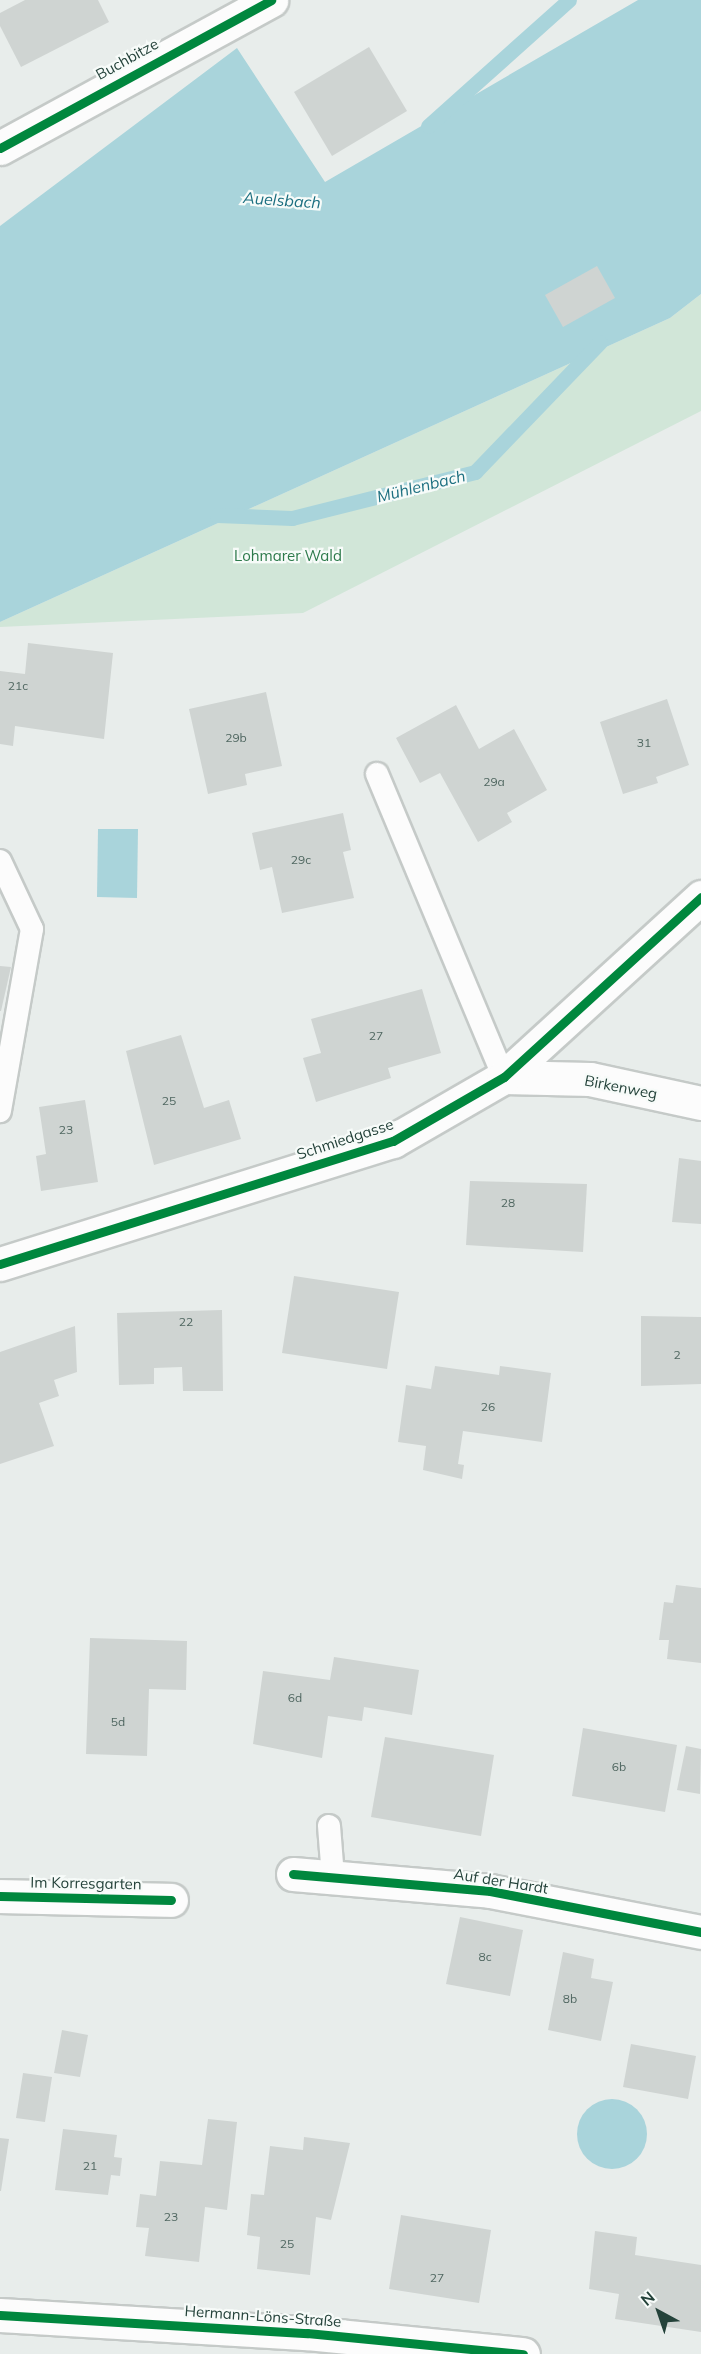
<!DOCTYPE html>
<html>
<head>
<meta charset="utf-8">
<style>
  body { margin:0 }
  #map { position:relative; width:701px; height:2354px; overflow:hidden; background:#e8edeb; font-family:Mulish,sans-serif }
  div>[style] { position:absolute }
  .green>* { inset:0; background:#d1e6d8 }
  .water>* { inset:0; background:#a9d4db }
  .round { border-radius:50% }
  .stream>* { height:15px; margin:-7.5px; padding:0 7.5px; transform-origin:7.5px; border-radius:7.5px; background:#a9d4db }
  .building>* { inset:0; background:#cfd4d2 }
  .roads { filter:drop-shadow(2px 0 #c5cac8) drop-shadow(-2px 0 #c5cac8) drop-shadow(0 2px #c5cac8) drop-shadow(0 -2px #c5cac8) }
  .lane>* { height:22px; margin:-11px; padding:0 11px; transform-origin:11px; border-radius:11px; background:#fcfcfc }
  .street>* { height:33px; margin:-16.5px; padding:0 16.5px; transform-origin:16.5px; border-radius:16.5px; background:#fcfcfc }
  .cycleway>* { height:9px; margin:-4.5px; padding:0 4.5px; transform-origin:4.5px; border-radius:4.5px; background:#00873e }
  span { translate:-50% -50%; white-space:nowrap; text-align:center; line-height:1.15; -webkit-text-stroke:4.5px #f7fbf9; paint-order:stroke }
  .number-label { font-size:12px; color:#506761 }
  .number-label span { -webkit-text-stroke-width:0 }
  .street-label { font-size:15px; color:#24423a }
  .park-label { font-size:15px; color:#2d7a4b }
  .water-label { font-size:16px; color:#1c6f80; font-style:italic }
  .north { position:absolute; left:629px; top:2282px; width:60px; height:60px; -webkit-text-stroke:4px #f7fbf9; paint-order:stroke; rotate:320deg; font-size:16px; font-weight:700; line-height:24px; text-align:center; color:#24423a }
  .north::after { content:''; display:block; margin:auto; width:21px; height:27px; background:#24423a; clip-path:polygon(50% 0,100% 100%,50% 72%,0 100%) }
</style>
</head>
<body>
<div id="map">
  <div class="green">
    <div style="clip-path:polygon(701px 294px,701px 411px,303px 613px,0 627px,0 622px,670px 318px)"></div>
  </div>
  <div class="water">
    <div style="clip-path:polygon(638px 0,701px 0,701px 294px,670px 318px,0 622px,0 226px,237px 48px,325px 182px)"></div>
    <div style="clip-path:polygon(98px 829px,138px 829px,137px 898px,97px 897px)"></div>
    <div class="round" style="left:577px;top:2099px;width:70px;height:70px"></div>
  </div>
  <div class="stream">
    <div style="left:428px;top:126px;width:189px;rotate:-41.8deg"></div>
    <div style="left:217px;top:515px;width:75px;rotate:2.3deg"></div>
    <div style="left:292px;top:518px;width:189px;rotate:-14.1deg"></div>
    <div style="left:475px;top:472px;width:180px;rotate:-46.1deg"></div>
  </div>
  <div class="building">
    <div style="clip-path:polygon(25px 0,98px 0,109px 22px,21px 67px,0 26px,0 13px)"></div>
    <div style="clip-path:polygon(369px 47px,407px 111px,332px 156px,294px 92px)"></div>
    <div style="clip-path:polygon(597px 266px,615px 298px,563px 327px,545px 295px)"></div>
    <div style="clip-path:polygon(28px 643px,113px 653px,104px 739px,15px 726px,13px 746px,0 744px,0 671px,25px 674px)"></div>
    <div style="clip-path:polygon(266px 692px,282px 766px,245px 774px,247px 785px,208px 794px,189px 709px)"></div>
    <div style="clip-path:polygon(667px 699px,689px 765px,656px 777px,658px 783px,623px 794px,600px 722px)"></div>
    <div style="clip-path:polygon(456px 705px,479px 749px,514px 729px,547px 790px,507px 813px,512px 822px,478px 842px,440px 773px,420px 783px,396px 738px)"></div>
    <div style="clip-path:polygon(343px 813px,351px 850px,343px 852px,354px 898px,282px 913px,272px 867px,260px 870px,252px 833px)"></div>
    <div style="clip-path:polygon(0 966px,11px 967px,1px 1011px,0 1011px)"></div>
    <div style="clip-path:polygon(422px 989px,441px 1053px,388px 1068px,391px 1078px,316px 1102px,303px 1058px,321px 1053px,311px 1019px)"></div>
    <div style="clip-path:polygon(181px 1035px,204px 1108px,229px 1100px,241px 1139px,154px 1165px,126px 1051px)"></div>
    <div style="clip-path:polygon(85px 1100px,98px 1182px,41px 1191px,36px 1156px,46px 1154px,39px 1107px)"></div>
    <div style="clip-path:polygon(679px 1158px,701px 1161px,701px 1224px,672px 1222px)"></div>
    <div style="clip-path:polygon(470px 1181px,587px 1184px,583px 1252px,466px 1245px)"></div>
    <div style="clip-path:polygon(294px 1276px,399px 1292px,387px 1369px,282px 1353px)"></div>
    <div style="clip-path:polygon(222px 1310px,223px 1391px,183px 1391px,182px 1367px,154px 1368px,154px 1384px,119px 1385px,117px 1313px)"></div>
    <div style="clip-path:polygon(641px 1316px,701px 1317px,701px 1384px,641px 1386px)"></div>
    <div style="clip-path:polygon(75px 1326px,77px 1372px,54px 1380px,59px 1396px,39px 1403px,54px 1446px,0 1464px,0 1352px)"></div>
    <div style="clip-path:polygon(435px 1366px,499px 1375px,500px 1366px,551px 1373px,542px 1442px,463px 1431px,458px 1464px,464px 1465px,462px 1479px,423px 1470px,426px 1446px,398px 1442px,406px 1385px,431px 1389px)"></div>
    <div style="clip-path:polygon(676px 1585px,701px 1588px,701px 1663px,667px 1659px,669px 1640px,659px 1640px,664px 1602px,673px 1603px)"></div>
    <div style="clip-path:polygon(90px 1638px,187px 1641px,186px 1690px,149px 1689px,147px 1756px,86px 1754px)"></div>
    <div style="clip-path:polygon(334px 1657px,419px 1670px,412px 1715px,364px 1707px,362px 1721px,328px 1716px,322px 1758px,253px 1744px,263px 1671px,330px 1680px)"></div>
    <div style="clip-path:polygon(583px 1728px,677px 1745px,665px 1812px,572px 1796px)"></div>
    <div style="clip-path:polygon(385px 1737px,494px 1755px,481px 1836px,371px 1817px)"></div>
    <div style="clip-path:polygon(686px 1746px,701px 1749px,700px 1794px,677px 1790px)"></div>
    <div style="clip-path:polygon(460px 1917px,523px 1930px,510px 1996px,446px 1984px)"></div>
    <div style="clip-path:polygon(563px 1952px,594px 1959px,591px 1978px,613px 1982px,601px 2041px,548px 2030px)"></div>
    <div style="clip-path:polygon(62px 2030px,88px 2035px,80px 2077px,54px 2073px)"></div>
    <div style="clip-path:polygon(631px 2044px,696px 2056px,688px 2099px,623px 2087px)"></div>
    <div style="clip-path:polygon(23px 2073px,52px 2077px,45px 2122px,16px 2118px)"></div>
    <div style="clip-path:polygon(208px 2119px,237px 2122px,227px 2210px,205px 2207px,199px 2262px,145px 2256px,149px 2228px,136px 2227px,140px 2194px,156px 2196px,160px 2161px,202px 2165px)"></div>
    <div style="clip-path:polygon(63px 2129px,117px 2135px,114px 2157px,122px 2158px,120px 2176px,111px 2175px,108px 2195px,55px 2190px)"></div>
    <div style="clip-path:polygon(304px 2137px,350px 2143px,331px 2220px,316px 2217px,310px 2275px,257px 2269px,260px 2237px,247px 2235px,251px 2194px,264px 2195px,270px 2146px,303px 2150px)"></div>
    <div style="clip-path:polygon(0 2138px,9px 2139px,1px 2191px,0 2191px)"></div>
    <div style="clip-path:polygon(401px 2215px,491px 2230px,479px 2303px,389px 2289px)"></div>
    <div style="clip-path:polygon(595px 2231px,637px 2237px,635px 2255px,701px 2265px,701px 2332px,615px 2319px,619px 2294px,589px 2289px)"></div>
  </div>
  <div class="roads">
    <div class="lane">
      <div style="left:377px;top:774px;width:329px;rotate:67.3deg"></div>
      <div style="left:0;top:861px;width:75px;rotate:64.8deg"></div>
      <div style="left:32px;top:929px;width:185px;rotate:100deg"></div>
      <div style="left:329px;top:1826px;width:51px;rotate:85.5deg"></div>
    </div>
    <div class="street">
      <div style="left:0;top:148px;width:309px;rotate:-28.6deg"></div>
      <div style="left:504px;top:1077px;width:86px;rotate:1.3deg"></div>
      <div style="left:590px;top:1079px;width:114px;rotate:12.2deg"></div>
      <div style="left:0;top:1264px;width:412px;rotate:-17.4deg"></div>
      <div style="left:393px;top:1141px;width:128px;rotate:-30deg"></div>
      <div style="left:504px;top:1077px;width:267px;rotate:-42.4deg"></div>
      <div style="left:293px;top:1874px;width:198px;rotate:4.9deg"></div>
      <div style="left:490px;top:1891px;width:215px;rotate:11deg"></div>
      <div style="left:0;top:1896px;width:171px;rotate:1.3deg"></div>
      <div style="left:0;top:2315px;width:308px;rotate:3.4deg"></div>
      <div style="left:307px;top:2333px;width:217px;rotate:5.6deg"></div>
    </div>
  </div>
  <div class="cycleway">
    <div style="left:0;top:148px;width:309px;rotate:-28.6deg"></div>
    <div style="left:0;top:1264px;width:412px;rotate:-17.4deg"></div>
    <div style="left:393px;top:1141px;width:128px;rotate:-30deg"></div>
    <div style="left:504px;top:1077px;width:267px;rotate:-42.4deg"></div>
    <div style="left:293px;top:1874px;width:198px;rotate:4.9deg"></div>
    <div style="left:490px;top:1891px;width:215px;rotate:11deg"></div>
    <div style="left:0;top:1896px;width:171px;rotate:1.3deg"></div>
    <div style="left:0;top:2315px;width:308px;rotate:3.4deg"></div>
    <div style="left:307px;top:2333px;width:217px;rotate:5.6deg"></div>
  </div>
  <div class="number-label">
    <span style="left:18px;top:686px">21c</span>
    <span style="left:236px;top:738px">29b</span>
    <span style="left:644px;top:743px">31</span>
    <span style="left:494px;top:782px">29a</span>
    <span style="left:301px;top:860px">29c</span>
    <span style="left:376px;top:1036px">27</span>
    <span style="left:169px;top:1101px">25</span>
    <span style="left:66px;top:1130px">23</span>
    <span style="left:508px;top:1203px">28</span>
    <span style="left:186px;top:1322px">22</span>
    <span style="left:677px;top:1355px">2</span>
    <span style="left:488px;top:1407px">26</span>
    <span style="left:295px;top:1698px">6d</span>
    <span style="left:118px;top:1722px">5d</span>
    <span style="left:619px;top:1767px">6b</span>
    <span style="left:485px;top:1957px">8c</span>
    <span style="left:570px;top:1999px">8b</span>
    <span style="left:90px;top:2166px">21</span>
    <span style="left:171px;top:2217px">23</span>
    <span style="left:287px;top:2244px">25</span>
    <span style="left:437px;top:2278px">27</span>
  </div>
  <div class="street-label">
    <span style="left:127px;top:59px;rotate:-29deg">Buchbitze</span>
    <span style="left:621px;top:1087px;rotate:11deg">Birkenweg</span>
    <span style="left:345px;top:1139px;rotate:-18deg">Schmiedgasse</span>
    <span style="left:501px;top:1881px;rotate:9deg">Auf der Hardt</span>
    <span style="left:86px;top:1883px;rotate:1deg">Im Korresgarten</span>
    <span style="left:263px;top:2316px;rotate:4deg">Hermann-Löns-Straße</span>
  </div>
  <div class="park-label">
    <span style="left:288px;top:556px">Lohmarer Wald</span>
  </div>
  <div class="water-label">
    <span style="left:282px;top:200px;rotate:4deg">Auelsbach</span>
    <span style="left:421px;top:486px;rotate:-14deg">Mühlenbach</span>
  </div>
  <div class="north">N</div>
</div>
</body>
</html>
